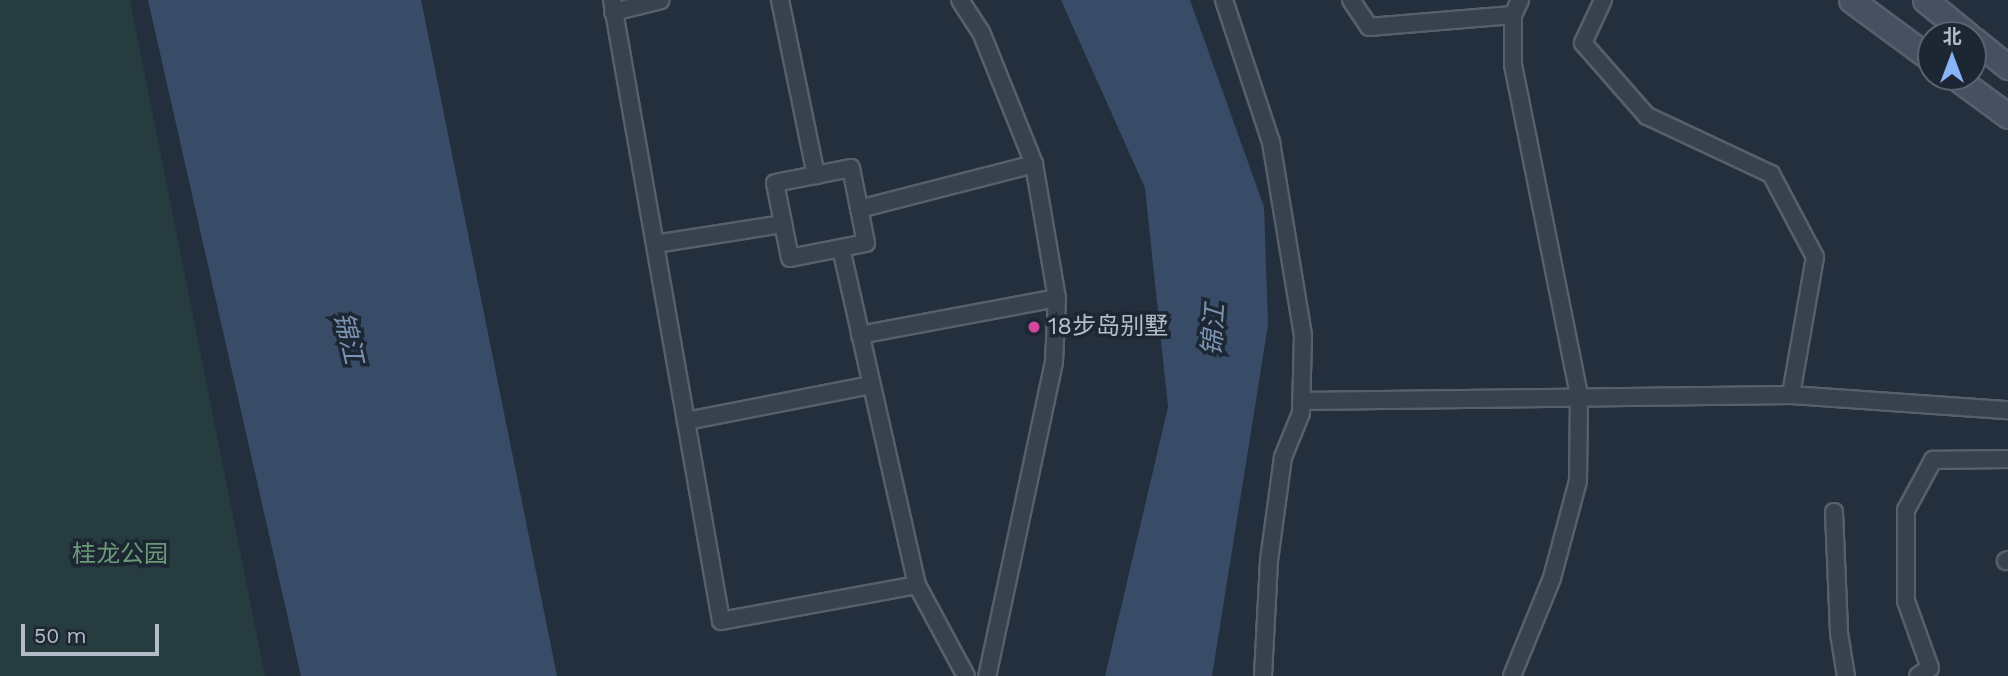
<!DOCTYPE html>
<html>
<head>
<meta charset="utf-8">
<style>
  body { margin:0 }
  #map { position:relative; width:2008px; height:676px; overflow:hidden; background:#242f3e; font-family:"Work Sans","Noto Sans SC",sans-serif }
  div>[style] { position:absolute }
  .green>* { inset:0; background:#263c3f }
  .water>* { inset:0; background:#394c67 }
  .roads { filter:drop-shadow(2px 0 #565f6c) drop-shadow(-2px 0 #565f6c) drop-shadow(0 2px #565f6c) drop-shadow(0 -2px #565f6c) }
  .minor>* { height:16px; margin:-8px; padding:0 8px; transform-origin:8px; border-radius:8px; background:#38414e }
  .secondary>* { height:23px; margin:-11.5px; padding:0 11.5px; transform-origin:11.5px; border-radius:11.5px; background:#465061 }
  .dots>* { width:19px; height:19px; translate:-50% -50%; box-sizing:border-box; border:4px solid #1d2633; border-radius:50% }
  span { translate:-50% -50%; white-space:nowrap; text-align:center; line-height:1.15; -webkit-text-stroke:7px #1d2633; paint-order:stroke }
  .poi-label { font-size:24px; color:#b4bcc9 }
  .left { translate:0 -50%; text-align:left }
  .park-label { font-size:24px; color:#6b9a76 }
  .water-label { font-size:26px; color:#7c92b1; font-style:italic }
  .north { position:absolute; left:1917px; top:21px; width:70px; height:70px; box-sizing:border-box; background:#1d2633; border:2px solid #59626f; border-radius:50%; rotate:0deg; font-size:19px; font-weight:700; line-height:28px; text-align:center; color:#b4bcc9 }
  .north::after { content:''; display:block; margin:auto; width:24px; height:32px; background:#8ab4f8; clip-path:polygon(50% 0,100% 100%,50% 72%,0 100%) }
  .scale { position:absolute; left:21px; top:624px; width:138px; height:32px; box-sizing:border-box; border:4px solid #b4bcc9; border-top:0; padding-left:9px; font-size:21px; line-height:24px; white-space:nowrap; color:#b4bcc9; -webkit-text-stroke:5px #1d2633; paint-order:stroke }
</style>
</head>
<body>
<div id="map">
  <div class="green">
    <div style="clip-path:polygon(0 0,130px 0,265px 676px,0 676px)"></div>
  </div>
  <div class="water">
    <div style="clip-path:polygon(148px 0,421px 0,557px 676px,301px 676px)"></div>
    <div style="clip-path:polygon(1061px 0,1190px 0,1264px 207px,1268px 325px,1212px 676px,1105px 676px,1168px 407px,1145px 188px)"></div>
  </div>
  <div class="roads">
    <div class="minor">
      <div style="left:612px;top:0;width:630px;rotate:80.04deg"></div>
      <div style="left:721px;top:621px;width:199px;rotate:-10.4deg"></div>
      <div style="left:917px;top:585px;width:103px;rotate:61.7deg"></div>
      <div style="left:780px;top:0;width:179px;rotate:78.4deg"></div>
      <div style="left:960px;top:0;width:38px;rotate:57deg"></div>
      <div style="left:981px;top:32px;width:142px;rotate:68.1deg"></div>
      <div style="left:1034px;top:164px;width:136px;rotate:80.3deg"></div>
      <div style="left:1057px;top:298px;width:64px;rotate:92.7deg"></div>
      <div style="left:1054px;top:362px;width:321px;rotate:102deg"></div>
      <div style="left:1224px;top:0;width:150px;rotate:71.7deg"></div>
      <div style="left:1271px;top:142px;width:197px;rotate:80.6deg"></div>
      <div style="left:1303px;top:336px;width:77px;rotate:91.5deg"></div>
      <div style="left:1301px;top:413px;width:48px;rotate:112.2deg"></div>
      <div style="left:1283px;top:457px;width:105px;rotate:97.7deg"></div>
      <div style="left:1269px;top:561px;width:115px;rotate:93deg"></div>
      <div style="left:1351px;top:0;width:32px;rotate:56deg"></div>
      <div style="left:1369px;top:27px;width:144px;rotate:-4.8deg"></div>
      <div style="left:1513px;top:15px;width:17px;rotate:-65deg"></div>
      <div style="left:1603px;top:0;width:47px;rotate:114.9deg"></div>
      <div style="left:1583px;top:43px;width:97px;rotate:48.8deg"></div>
      <div style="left:1647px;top:116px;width:137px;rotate:25.1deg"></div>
      <div style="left:1771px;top:174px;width:94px;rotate:62.1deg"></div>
      <div style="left:1815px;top:257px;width:140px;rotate:99.9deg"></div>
      <div style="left:613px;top:12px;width:49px;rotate:-14deg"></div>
      <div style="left:851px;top:168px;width:76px;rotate:78.7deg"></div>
      <div style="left:866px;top:243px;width:77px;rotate:168.8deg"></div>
      <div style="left:790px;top:258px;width:76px;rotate:-101.3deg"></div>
      <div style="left:775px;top:183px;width:77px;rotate:-11.2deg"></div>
      <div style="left:859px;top:209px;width:181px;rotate:-14.4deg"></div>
      <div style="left:655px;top:244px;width:130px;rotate:-8.9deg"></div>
      <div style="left:841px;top:248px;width:345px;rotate:77.3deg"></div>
      <div style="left:860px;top:335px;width:200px;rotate:-10.6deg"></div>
      <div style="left:1301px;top:401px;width:490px;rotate:-0.7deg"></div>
      <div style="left:1791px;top:395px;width:218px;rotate:4deg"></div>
      <div style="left:686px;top:421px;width:189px;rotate:-11deg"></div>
      <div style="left:1834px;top:512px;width:121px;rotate:87.6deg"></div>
      <div style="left:1839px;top:633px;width:44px;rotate:80.8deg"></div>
      <div style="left:2006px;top:561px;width:2px;rotate:-27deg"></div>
      <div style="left:1512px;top:676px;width:106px;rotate:-67.8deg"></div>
      <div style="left:1552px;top:578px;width:100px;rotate:-75deg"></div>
      <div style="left:1578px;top:481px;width:86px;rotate:-89.3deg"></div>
      <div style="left:1579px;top:395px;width:337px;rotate:-101.3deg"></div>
      <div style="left:1513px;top:65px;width:50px;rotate:-90deg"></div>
      <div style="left:1918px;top:676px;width:14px;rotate:-34deg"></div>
      <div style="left:1930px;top:668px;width:71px;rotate:-109.7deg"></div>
      <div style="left:1906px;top:601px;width:91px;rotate:-90deg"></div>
      <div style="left:1906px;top:510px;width:57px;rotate:-61.6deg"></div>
      <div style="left:1933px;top:460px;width:75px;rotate:-0.8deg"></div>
    </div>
    <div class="secondary">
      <div style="left:1851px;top:0;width:99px;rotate:36.4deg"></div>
      <div style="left:1925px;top:0;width:55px;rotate:39.1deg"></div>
      <div style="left:1973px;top:39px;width:45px;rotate:38.7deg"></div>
      <div style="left:1955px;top:77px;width:66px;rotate:36.3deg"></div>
    </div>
  </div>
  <div class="dots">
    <div style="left:1034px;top:327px;background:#d1479c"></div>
  </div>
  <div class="poi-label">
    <span class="left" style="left:1048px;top:327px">18步岛别墅</span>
  </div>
  <div class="park-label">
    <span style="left:120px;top:555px">桂龙公园</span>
  </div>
  <div class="water-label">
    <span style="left:1214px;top:330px;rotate:-86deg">锦江</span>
    <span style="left:348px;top:338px;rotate:77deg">锦江</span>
  </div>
  <div class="north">北</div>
  <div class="scale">50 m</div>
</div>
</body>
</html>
